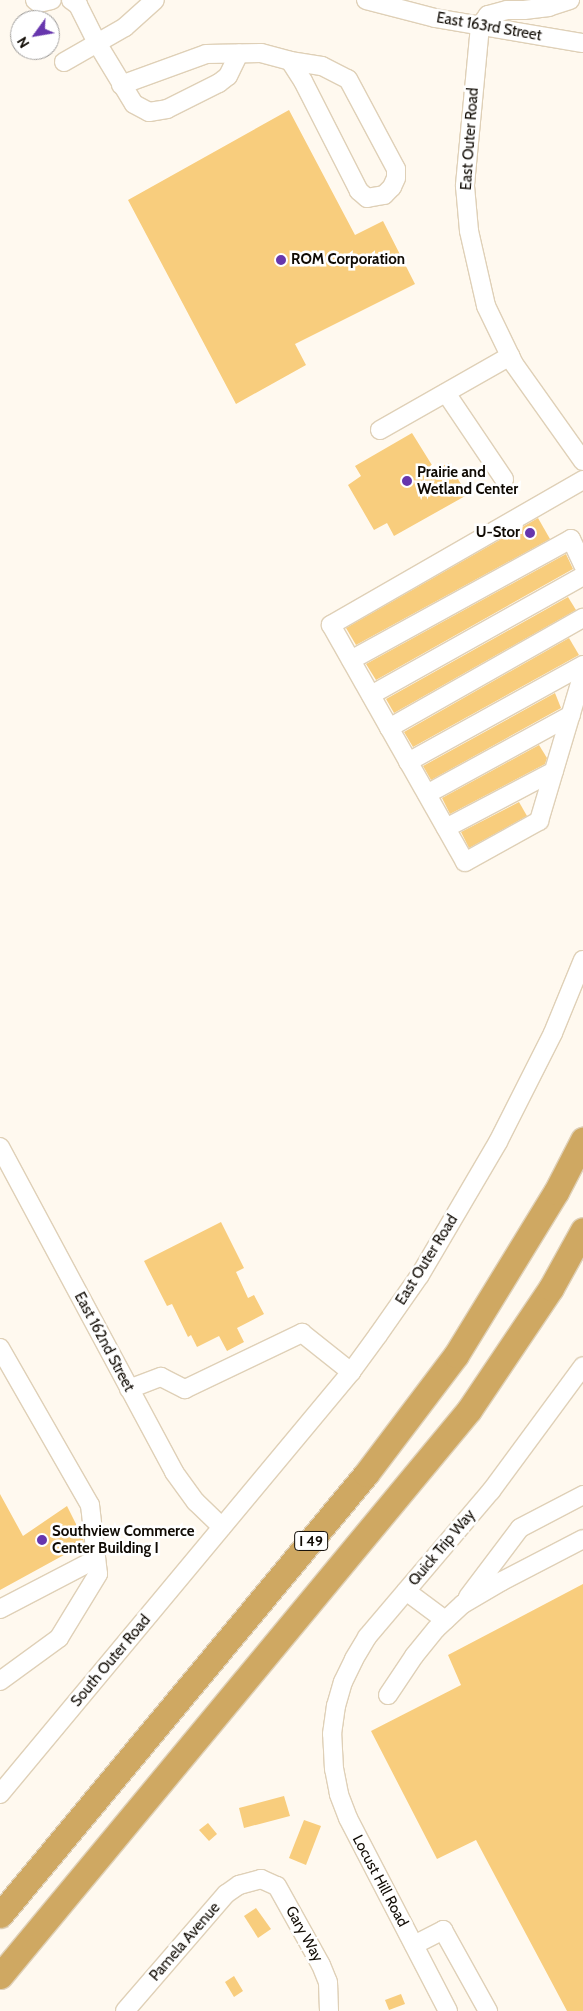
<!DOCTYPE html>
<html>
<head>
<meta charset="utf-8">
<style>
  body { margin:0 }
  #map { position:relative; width:583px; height:2011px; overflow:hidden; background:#fff9ef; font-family:Cabin,sans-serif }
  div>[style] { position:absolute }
  .building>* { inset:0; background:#f8cd7d }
  .roads { filter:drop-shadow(1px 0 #dfd0b7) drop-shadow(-1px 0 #dfd0b7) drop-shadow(0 1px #dfd0b7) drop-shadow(0 -1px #dfd0b7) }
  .minor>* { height:18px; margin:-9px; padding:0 9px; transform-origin:9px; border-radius:9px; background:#fff }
  .highway>* { height:25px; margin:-12.5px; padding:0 12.5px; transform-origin:12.5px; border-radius:12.5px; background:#cfa862 }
  .dots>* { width:14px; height:14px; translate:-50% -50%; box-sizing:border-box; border:2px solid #fff; border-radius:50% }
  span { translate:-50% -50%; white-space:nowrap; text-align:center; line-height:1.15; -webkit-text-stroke:5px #fff; paint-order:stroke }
  .shield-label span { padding:1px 4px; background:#fff; border:1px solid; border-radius:4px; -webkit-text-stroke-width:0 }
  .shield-label { font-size:14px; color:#100b04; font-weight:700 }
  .street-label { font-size:15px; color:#100b04 }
  .poi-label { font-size:15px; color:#100b04; font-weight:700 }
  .left { translate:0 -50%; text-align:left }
  .right { translate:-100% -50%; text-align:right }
  .north { position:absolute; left:10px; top:10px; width:50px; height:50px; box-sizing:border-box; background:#fff; border:1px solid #9f9d9b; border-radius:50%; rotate:238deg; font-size:14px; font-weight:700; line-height:20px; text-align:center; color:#100b04 }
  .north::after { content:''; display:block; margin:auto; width:18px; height:22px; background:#6736ad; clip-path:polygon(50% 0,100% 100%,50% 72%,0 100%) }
</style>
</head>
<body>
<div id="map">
  <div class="building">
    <div style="clip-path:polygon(289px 110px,355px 235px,383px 221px,415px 284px,295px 344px,306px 365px,236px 404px,128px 200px)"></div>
    <div style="clip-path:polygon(412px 433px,435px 470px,449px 463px,467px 495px,394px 536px,387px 523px,374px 530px,348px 485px,361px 476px,355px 466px)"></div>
    <div style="clip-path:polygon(538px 518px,550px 539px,356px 645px,346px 628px)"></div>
    <div style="clip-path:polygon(566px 554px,573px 569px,376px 680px,366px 664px)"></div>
    <div style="clip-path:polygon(568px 597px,576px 610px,394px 713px,386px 699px)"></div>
    <div style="clip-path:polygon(569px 638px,579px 655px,413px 747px,404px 732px)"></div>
    <div style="clip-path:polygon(555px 693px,561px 708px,431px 780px,423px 766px)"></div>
    <div style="clip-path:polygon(539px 745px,547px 758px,545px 764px,450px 814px,442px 798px)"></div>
    <div style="clip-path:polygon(519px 802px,527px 816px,469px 848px,461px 832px)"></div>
    <div style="clip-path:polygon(221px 1222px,244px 1268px,236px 1272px,248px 1298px,254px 1295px,264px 1314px,237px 1328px,244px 1342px,227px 1351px,219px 1336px,197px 1347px,191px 1335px,188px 1337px,172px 1304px,167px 1306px,144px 1261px)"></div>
    <div style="clip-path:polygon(0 1494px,23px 1536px,67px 1506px,83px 1538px,84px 1544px,0 1590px)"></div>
    <div style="clip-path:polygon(583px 1584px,583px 2011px,567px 2011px,476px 1840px,437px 1859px,371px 1731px,461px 1685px,448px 1655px)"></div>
    <div style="clip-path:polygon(284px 1796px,290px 1816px,244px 1828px,239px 1808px)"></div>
    <div style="clip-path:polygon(304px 1820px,321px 1826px,306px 1865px,289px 1858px)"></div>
    <div style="clip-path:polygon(208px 1823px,217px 1834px,209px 1841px,199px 1830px)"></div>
    <div style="clip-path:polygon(256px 1908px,271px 1929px,258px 1938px,244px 1916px)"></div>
    <div style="clip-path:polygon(234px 1976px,243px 1991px,234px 1997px,225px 1982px)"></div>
    <div style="clip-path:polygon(401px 1994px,405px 2004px,389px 2010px,385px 2000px)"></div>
  </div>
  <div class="roads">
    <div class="minor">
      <div style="left:35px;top:0;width:5px;rotate:37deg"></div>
      <div style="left:39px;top:3px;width:13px;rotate:-13deg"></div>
      <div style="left:71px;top:0;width:9px;rotate:36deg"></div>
      <div style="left:78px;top:5px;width:42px;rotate:63.4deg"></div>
      <div style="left:97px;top:43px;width:71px;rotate:58.8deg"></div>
      <div style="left:134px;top:104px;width:17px;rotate:28deg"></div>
      <div style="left:149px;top:112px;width:18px;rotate:-9deg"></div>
      <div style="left:167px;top:109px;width:58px;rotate:-26.6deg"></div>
      <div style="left:219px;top:83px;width:11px;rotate:-38deg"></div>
      <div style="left:228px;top:76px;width:25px;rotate:-64deg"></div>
      <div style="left:366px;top:0;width:71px;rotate:14.6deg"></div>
      <div style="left:435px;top:18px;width:150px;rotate:9.6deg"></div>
      <div style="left:570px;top:0;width:22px;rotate:162deg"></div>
      <div style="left:549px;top:7px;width:25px;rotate:173deg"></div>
      <div style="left:524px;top:10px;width:17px;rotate:180deg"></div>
      <div style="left:507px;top:10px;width:20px;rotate:165deg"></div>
      <div style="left:488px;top:15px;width:14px;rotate:126deg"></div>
      <div style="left:480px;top:26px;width:161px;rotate:95.4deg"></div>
      <div style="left:465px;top:186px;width:45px;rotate:84.9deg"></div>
      <div style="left:469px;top:231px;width:77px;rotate:77.2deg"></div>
      <div style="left:486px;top:306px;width:64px;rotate:64.2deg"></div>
      <div style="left:514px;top:364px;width:119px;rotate:54.6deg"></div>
      <div style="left:64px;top:62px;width:70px;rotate:-29.8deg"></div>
      <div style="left:125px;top:27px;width:40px;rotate:-42deg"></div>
      <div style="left:121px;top:85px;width:90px;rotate:-20deg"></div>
      <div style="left:206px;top:54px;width:55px;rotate:-1deg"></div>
      <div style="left:261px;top:53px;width:30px;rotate:15deg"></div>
      <div style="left:290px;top:61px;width:32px;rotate:9deg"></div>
      <div style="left:322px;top:66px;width:29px;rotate:27deg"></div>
      <div style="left:348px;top:79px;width:102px;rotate:61.9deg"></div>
      <div style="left:396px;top:169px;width:9px;rotate:90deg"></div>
      <div style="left:396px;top:178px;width:10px;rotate:114deg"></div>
      <div style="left:392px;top:187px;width:11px;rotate:135deg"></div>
      <div style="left:384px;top:195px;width:17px;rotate:170deg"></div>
      <div style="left:367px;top:198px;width:11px;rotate:-139deg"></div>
      <div style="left:359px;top:191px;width:123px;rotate:-117deg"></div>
      <div style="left:303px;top:81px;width:24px;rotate:-123deg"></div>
      <div style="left:446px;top:393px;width:104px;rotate:56deg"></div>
      <div style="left:380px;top:430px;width:150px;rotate:-29.6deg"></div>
      <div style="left:583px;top:480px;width:291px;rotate:150.1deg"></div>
      <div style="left:331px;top:625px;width:272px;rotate:60.5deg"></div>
      <div style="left:465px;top:862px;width:85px;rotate:-29deg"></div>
      <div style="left:539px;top:821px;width:154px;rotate:-73.4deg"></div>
      <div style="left:351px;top:660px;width:251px;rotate:-28.8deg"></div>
      <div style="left:571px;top:539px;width:29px;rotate:65deg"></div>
      <div style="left:371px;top:695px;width:243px;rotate:-29.3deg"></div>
      <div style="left:389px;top:728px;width:223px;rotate:-29.6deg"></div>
      <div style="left:408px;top:762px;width:200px;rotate:-29deg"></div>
      <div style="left:427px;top:794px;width:164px;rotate:-28.7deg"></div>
      <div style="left:446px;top:828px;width:122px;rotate:-27.8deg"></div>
      <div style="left:0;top:1147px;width:369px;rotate:61.8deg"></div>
      <div style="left:174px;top:1472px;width:37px;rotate:54deg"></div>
      <div style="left:196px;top:1502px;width:36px;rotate:44deg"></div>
      <div style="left:0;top:1348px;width:181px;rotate:60.2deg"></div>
      <div style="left:90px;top:1505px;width:69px;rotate:83.4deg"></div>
      <div style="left:98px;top:1574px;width:75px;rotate:121.4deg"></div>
      <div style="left:59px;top:1638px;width:73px;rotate:143.9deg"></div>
      <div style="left:129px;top:1389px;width:34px;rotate:-21deg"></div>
      <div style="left:161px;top:1377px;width:27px;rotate:27deg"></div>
      <div style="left:185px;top:1389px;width:130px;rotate:-25.6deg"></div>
      <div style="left:302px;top:1333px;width:63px;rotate:38.5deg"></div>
      <div style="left:406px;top:1591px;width:49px;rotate:36.6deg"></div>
      <div style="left:468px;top:1597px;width:86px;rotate:-53deg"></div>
      <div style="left:520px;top:1528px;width:71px;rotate:-27.6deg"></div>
      <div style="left:0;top:1609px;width:108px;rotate:-27.5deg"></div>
      <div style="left:388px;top:1695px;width:47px;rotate:-56.3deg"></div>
      <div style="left:414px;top:1656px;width:35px;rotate:-51deg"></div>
      <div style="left:436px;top:1629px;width:37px;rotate:-43deg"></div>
      <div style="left:463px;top:1604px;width:45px;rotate:-30.5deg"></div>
      <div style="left:502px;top:1581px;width:91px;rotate:-27.4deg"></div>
      <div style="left:0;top:1794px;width:549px;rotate:-50.25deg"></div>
      <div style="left:351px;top:1372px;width:46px;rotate:-53.9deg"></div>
      <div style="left:378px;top:1335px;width:73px;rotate:-55deg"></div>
      <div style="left:420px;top:1275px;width:154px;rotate:-59.6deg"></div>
      <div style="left:498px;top:1142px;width:122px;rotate:-63.2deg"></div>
      <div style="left:553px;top:1033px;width:79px;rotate:-67.7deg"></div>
      <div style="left:414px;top:1945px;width:33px;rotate:-27deg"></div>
      <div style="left:443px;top:1930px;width:93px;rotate:60.9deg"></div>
      <div style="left:125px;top:2011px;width:155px;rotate:-49.2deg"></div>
      <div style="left:226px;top:1894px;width:16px;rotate:-35deg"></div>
      <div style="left:239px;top:1885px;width:23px;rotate:-15deg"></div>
      <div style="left:261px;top:1879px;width:17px;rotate:24deg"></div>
      <div style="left:277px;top:1886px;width:90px;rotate:60.9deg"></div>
      <div style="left:321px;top:1965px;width:18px;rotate:68deg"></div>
      <div style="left:328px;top:1982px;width:29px;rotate:88deg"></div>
      <div style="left:448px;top:2011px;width:217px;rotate:-117.4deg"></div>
      <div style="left:348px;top:1818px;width:26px;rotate:-111deg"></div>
      <div style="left:339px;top:1794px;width:25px;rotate:-101deg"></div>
      <div style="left:334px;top:1769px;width:35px;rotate:-93deg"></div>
      <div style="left:332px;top:1734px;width:28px;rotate:-82deg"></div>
      <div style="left:336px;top:1706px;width:25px;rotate:-74deg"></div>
      <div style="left:343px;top:1682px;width:25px;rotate:-64deg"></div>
      <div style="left:354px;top:1659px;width:26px;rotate:-59deg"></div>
      <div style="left:367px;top:1637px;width:192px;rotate:-49.7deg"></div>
      <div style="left:491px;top:1491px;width:155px;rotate:-53.6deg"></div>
    </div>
    <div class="highway">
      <div style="left:0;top:1915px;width:573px;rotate:-50.31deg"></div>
      <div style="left:366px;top:1474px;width:149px;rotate:-52.9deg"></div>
      <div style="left:456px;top:1355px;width:191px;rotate:-58.5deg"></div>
      <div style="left:556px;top:1192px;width:59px;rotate:-62.6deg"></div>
      <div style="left:0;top:1976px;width:735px;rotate:-50.35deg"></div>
      <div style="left:469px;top:1410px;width:147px;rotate:-56.1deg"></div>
      <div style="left:551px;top:1288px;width:66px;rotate:-61.1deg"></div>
    </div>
  </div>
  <div class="dots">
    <div style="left:281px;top:260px;background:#6736ad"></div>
    <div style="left:407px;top:481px;background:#6736ad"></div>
    <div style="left:530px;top:533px;background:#6736ad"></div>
    <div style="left:42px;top:1540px;background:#6736ad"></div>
  </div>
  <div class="shield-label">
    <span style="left:311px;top:1541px">I 49</span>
  </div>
  <div class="street-label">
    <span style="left:489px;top:27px;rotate:10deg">East 163rd Street</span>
    <span style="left:470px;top:139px;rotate:-86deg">East Outer Road</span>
    <span style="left:427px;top:1260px;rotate:-58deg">East Outer Road</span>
    <span style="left:104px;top:1342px;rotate:62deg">East 162nd Street</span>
    <span style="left:442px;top:1548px;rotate:-50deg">Quick Trip Way</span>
    <span style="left:111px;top:1661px;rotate:-50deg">South Outer Road</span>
    <span style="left:380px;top:1881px;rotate:62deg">Locust Hill Road</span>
    <span style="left:304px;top:1934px;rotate:61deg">Gary Way</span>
    <span style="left:185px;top:1942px;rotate:-49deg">Pamela Avenue</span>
  </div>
  <div class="poi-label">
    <span class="left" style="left:291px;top:260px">ROM Corporation</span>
    <span class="left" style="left:417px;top:481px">Prairie and<br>Wetland Center</span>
    <span class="right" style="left:520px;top:533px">U-Stor</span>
    <span class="left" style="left:52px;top:1540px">Southview Commerce<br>Center Building I</span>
  </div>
  <div class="north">N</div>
</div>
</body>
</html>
